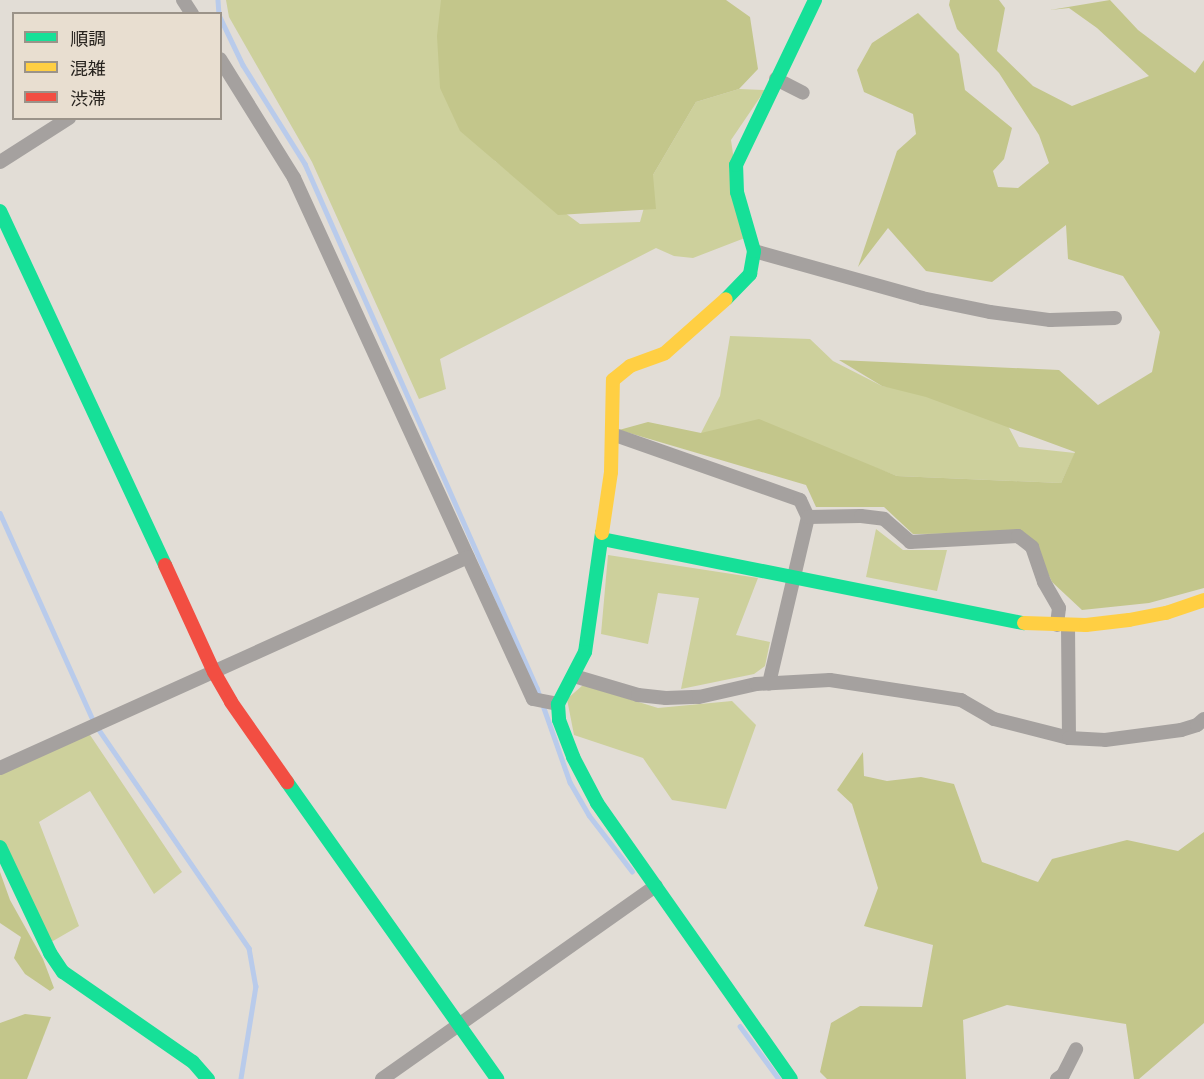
<!DOCTYPE html>
<html>
<head>
<meta charset="utf-8">
<style>
  body { margin:0 }
  #map { position:relative; width:1204px; height:1079px; overflow:hidden; background:#e2ddd6; font-family:"PT Sans","Noto Sans JP",sans-serif }
  div>[style] { position:absolute }
  .green>* { inset:0; background:#cdd09c }
  .forest>* { inset:0; background:#c3c68b }
  .stream>* { height:4.5px; margin:-2.25px; padding:0 2.25px; transform-origin:2.25px; border-radius:2.25px; background:#b9cbeb }
  .street>* { height:14px; margin:-7px; padding:0 7px; transform-origin:7px; border-radius:7px; background:#a5a19f }
  .fast>* { height:14px; margin:-7px; padding:0 7px; transform-origin:7px; border-radius:7px; background:#16e098 }
  .slow>* { height:14px; margin:-7px; padding:0 7px; transform-origin:7px; border-radius:7px; background:#ffcf43 }
  .jam>* { height:14px; margin:-7px; padding:0 7px; transform-origin:7px; border-radius:7px; background:#f24e42 }
  span { translate:-50% -50%; white-space:nowrap; text-align:center; line-height:1.15; -webkit-text-stroke:4.5px #e8ded0; paint-order:stroke }
  .legend { position:absolute; left:12px; top:12px; width:210px; height:108px; box-sizing:border-box; background:#e8ded0; border:2px solid #9b9389; margin:0; padding:8px 10px; list-style:none; font-size:18px; color:#27231e }
  .legend li { display:flex; align-items:center; gap:12px; height:30px }
  .legend b { width:30px; border:2px solid #9b9389 }
</style>
</head>
<body>
<div id="map">
  <div class="green">
    <div style="clip-path:polygon(226px 0,442px 0,495px 161px,580px 224px,640px 222px,653px 175px,696px 102px,739px 89px,765px 90px,731px 140px,740px 203px,750px 236px,693px 258px,674px 256px,656px 248px,440px 359px,446px 389px,419px 399px,312px 162px,229px 17px)"></div>
    <div style="clip-path:polygon(730px 336px,810px 339px,833px 361px,882px 386px,997px 405px,1019px 447px,1075px 453px,1061px 483px,897px 476px,834px 452px,701px 433px,720px 396px)"></div>
    <div style="clip-path:polygon(876px 529px,903px 550px,947px 550px,937px 591px,866px 577px)"></div>
    <div style="clip-path:polygon(608px 555px,758px 578px,736px 635px,770px 642px,765px 666px,754px 674px,681px 689px,699px 598px,658px 593px,648px 644px,601px 634px)"></div>
    <div style="clip-path:polygon(583px 685px,658px 708px,732px 701px,756px 725px,726px 809px,672px 800px,643px 758px,574px 735px,567px 699px)"></div>
    <div style="clip-path:polygon(86px 729px,182px 872px,154px 894px,90px 791px,39px 822px,79px 926px,46px 945px,0 847px,0 768px)"></div>
  </div>
  <div class="forest">
    <div style="clip-path:polygon(441px 0,726px 0,750px 17px,758px 69px,739px 89px,696px 102px,653px 175px,656px 209px,558px 215px,460px 131px,440px 88px,437px 36px)"></div>
    <div style="clip-path:polygon(950px 0,999px 0,1005px 8px,997px 51px,1033px 86px,1072px 106px,1149px 76px,1097px 28px,1069px 8px,1050px 10px,1110px 0,1138px 30px,1195px 73px,1204px 60px,1204px 588px,1149px 603px,1082px 610px,1052px 582px,1035px 547px,1021px 533px,913px 534px,884px 507px,816px 507px,806px 485px,619px 430px,648px 422px,701px 433px,759px 419px,897px 476px,1061px 483px,1075px 452px,926px 397px,882px 386px,839px 360px,1059px 370px,1098px 405px,1152px 372px,1160px 332px,1123px 276px,1068px 259px,1066px 225px,992px 282px,926px 271px,888px 228px,858px 267px,897px 151px,916px 134px,913px 114px,864px 92px,857px 70px,872px 43px,918px 13px,959px 54px,965px 90px,1012px 128px,1004px 159px,993px 171px,998px 187px,1018px 188px,1049px 163px,1039px 135px,999px 73px,957px 29px,949px 5px)"></div>
    <div style="clip-path:polygon(863px 752px,864px 776px,887px 781px,921px 777px,954px 784px,982px 862px,1038px 882px,1052px 859px,1127px 840px,1178px 851px,1204px 832px,1204px 1023px,1139px 1079px,1134px 1079px,1126px 1024px,1007px 1005px,963px 1020px,966px 1079px,827px 1079px,820px 1072px,831px 1023px,860px 1006px,922px 1007px,933px 945px,864px 926px,878px 888px,852px 804px,837px 790px)"></div>
    <div style="clip-path:polygon(0 872px,10px 900px,43px 959px,54px 988px,50px 991px,25px 974px,14px 958px,21px 937px,0 923px)"></div>
    <div style="clip-path:polygon(25px 1014px,51px 1017px,27px 1079px,0 1079px,0 1023px)"></div>
  </div>
  <div class="stream">
    <div style="left:218px;top:0;width:14px;rotate:86deg"></div>
    <div style="left:220px;top:17px;width:53px;rotate:64.4deg"></div>
    <div style="left:243px;top:65px;width:117px;rotate:57.9deg"></div>
    <div style="left:305px;top:164px;width:573px;rotate:66.12deg"></div>
    <div style="left:537px;top:688px;width:100px;rotate:70.7deg"></div>
    <div style="left:570px;top:782px;width:38px;rotate:60deg"></div>
    <div style="left:589px;top:815px;width:71px;rotate:52.5deg"></div>
    <div style="left:0;top:513px;width:231px;rotate:65.8deg"></div>
    <div style="left:95px;top:724px;width:272px;rotate:55.5deg"></div>
    <div style="left:249px;top:948px;width:39px;rotate:80deg"></div>
    <div style="left:256px;top:986px;width:94px;rotate:99.2deg"></div>
    <div style="left:740px;top:1026px;width:66px;rotate:53.7deg"></div>
  </div>
  <div class="street">
    <div style="left:183px;top:0;width:17px;rotate:57deg"></div>
    <div style="left:220px;top:59px;width:140px;rotate:58.1deg"></div>
    <div style="left:294px;top:178px;width:573px;rotate:65.36deg"></div>
    <div style="left:533px;top:699px;width:25px;rotate:11deg"></div>
    <div style="left:776px;top:79px;width:30px;rotate:27deg"></div>
    <div style="left:0;top:162px;width:82px;rotate:-32.5deg"></div>
    <div style="left:754px;top:251px;width:174px;rotate:15.6deg"></div>
    <div style="left:922px;top:298px;width:69px;rotate:11.6deg"></div>
    <div style="left:990px;top:312px;width:61px;rotate:7.6deg"></div>
    <div style="left:1050px;top:320px;width:65px;rotate:-1.8deg"></div>
    <div style="left:612px;top:434px;width:199px;rotate:19.3deg"></div>
    <div style="left:800px;top:500px;width:19px;rotate:65deg"></div>
    <div style="left:808px;top:517px;width:171px;rotate:103.2deg"></div>
    <div style="left:808px;top:517px;width:53px;rotate:-1.1deg"></div>
    <div style="left:861px;top:516px;width:23px;rotate:7deg"></div>
    <div style="left:884px;top:519px;width:35px;rotate:41deg"></div>
    <div style="left:910px;top:542px;width:108px;rotate:-3.2deg"></div>
    <div style="left:1018px;top:536px;width:18px;rotate:38deg"></div>
    <div style="left:1032px;top:547px;width:37px;rotate:71deg"></div>
    <div style="left:1044px;top:582px;width:30px;rotate:60deg"></div>
    <div style="left:1059px;top:608px;width:17px;rotate:97deg"></div>
    <div style="left:1068px;top:625px;width:113px;rotate:89.5deg"></div>
    <div style="left:574px;top:676px;width:67px;rotate:16.5deg"></div>
    <div style="left:638px;top:695px;width:28px;rotate:6deg"></div>
    <div style="left:666px;top:698px;width:33px;rotate:-2deg"></div>
    <div style="left:699px;top:697px;width:58px;rotate:-12.8deg"></div>
    <div style="left:756px;top:684px;width:74px;rotate:-3.1deg"></div>
    <div style="left:830px;top:680px;width:133px;rotate:8.7deg"></div>
    <div style="left:961px;top:700px;width:38px;rotate:30deg"></div>
    <div style="left:994px;top:719px;width:77px;rotate:14.2deg"></div>
    <div style="left:1069px;top:738px;width:36px;rotate:3deg"></div>
    <div style="left:1105px;top:740px;width:77px;rotate:-7.5deg"></div>
    <div style="left:1181px;top:730px;width:17px;rotate:-17deg"></div>
    <div style="left:1197px;top:725px;width:9px;rotate:-41deg"></div>
    <div style="left:0;top:768px;width:513px;rotate:-24.27deg"></div>
    <div style="left:382px;top:1079px;width:335px;rotate:-35.2deg"></div>
    <div style="left:1057px;top:1079px;width:7px;rotate:-34deg"></div>
    <div style="left:1063px;top:1075px;width:29px;rotate:-63deg"></div>
  </div>
  <div class="fast">
    <div style="left:0;top:211px;width:391px;rotate:65deg"></div>
    <div style="left:726px;top:299px;width:35px;rotate:-46deg"></div>
    <div style="left:750px;top:274px;width:23px;rotate:-80deg"></div>
    <div style="left:754px;top:251px;width:61px;rotate:-106.1deg"></div>
    <div style="left:737px;top:192px;width:27px;rotate:-92deg"></div>
    <div style="left:736px;top:165px;width:183px;rotate:-64.4deg"></div>
    <div style="left:602px;top:533px;width:120px;rotate:98.1deg"></div>
    <div style="left:585px;top:652px;width:59px;rotate:117.4deg"></div>
    <div style="left:558px;top:704px;width:16px;rotate:86deg"></div>
    <div style="left:559px;top:720px;width:40px;rotate:69deg"></div>
    <div style="left:573px;top:757px;width:52px;rotate:62.4deg"></div>
    <div style="left:597px;top:803px;width:337px;rotate:54.9deg"></div>
    <div style="left:602px;top:539px;width:430px;rotate:11.3deg"></div>
    <div style="left:287px;top:782px;width:364px;rotate:54.7deg"></div>
    <div style="left:0;top:847px;width:117px;rotate:64.7deg"></div>
    <div style="left:50px;top:953px;width:23px;rotate:56deg"></div>
    <div style="left:63px;top:972px;width:158px;rotate:34.7deg"></div>
    <div style="left:193px;top:1062px;width:23px;rotate:49deg"></div>
  </div>
  <div class="slow">
    <div style="left:602px;top:533px;width:62px;rotate:-81.6deg"></div>
    <div style="left:611px;top:472px;width:92px;rotate:-88.8deg"></div>
    <div style="left:613px;top:380px;width:22px;rotate:-39deg"></div>
    <div style="left:630px;top:366px;width:37px;rotate:-20deg"></div>
    <div style="left:665px;top:353px;width:81px;rotate:-41.5deg"></div>
    <div style="left:1024px;top:623px;width:62px;rotate:1.8deg"></div>
    <div style="left:1086px;top:625px;width:43px;rotate:-6.6deg"></div>
    <div style="left:1129px;top:620px;width:38px;rotate:-11deg"></div>
    <div style="left:1166px;top:613px;width:40px;rotate:-18.9deg"></div>
  </div>
  <div class="jam">
    <div style="left:165px;top:565px;width:118px;rotate:65.4deg"></div>
    <div style="left:214px;top:672px;width:34px;rotate:60deg"></div>
    <div style="left:231px;top:702px;width:98px;rotate:55deg"></div>
  </div>
  <ul class="legend">
  <li><b style="height:8px;background:#16e098"></b>順調</li>
  <li><b style="height:8px;background:#ffcf43"></b>混雑</li>
  <li><b style="height:8px;background:#f24e42"></b>渋滞</li>
  </ul>
</div>
</body>
</html>
